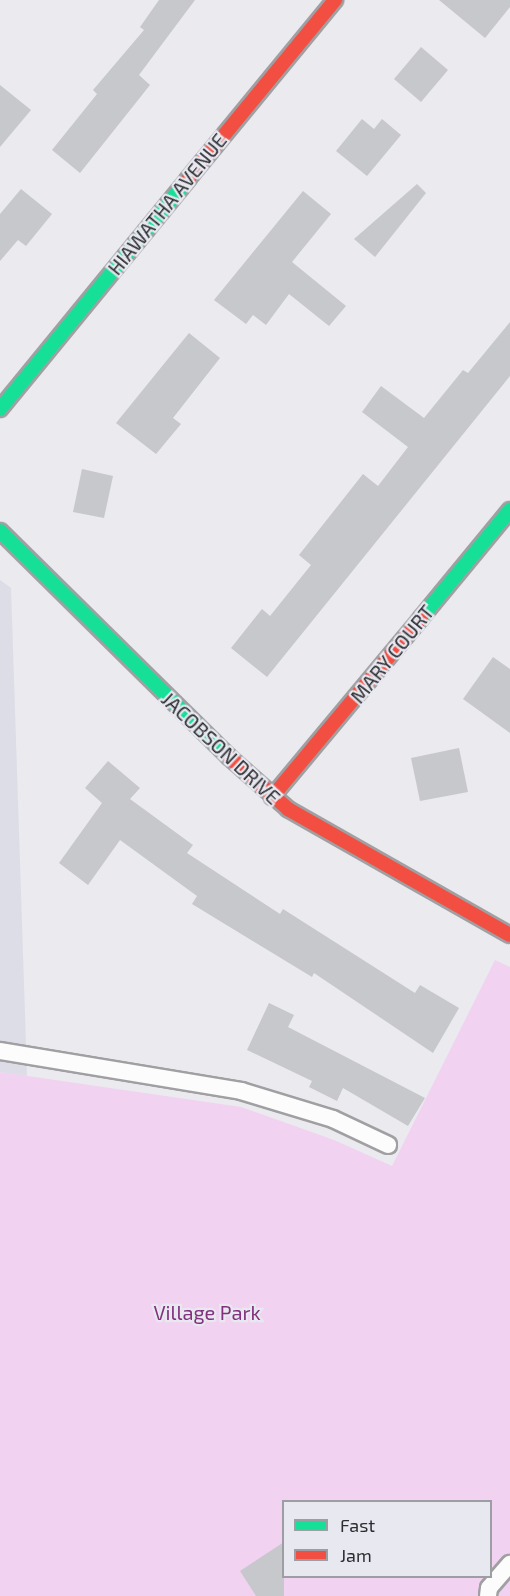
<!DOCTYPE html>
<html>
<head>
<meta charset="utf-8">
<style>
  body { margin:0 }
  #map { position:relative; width:510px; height:1596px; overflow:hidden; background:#eaeaef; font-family:"Exo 2",sans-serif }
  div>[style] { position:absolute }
  .built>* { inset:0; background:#dcdde7 }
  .green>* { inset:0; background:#f1d2f0 }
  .building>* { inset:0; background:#c7c8cb }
  .roads { filter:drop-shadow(2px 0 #a0a0a3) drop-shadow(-2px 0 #a0a0a3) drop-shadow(0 2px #a0a0a3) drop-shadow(0 -2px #a0a0a3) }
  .lane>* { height:16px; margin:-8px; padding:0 8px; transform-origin:8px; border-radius:8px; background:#fcfcfd }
  .fast>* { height:14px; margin:-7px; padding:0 7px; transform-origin:7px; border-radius:7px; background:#16e098 }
  .jam>* { height:14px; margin:-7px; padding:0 7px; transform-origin:7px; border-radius:7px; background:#f24e42 }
  span { translate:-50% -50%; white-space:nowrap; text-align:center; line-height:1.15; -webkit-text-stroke:4.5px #e8e8f1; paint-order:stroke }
  .street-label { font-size:20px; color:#2c2d30 }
  .park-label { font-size:20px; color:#83317e }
  .legend { position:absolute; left:282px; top:1500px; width:210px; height:78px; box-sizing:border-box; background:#e8e8f1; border:2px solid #9d9da4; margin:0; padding:8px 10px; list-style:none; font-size:18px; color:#2c2d30 }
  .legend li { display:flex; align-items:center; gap:12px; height:30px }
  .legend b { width:30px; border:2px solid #9d9da4 }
</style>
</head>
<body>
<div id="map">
  <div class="built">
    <div style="clip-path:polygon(0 580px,11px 588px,27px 1076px,0 1072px)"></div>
  </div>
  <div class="green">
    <div style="clip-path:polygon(evenodd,495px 960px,510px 967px,510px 1596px,0 1596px,0 1072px,241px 1107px,334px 1140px,392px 1166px,495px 960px,284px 1502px,490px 1502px,490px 1576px,284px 1576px,284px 1502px)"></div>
  </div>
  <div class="building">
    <div style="clip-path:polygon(159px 0,195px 0,139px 75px,150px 85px,80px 173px,52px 150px,97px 94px,93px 90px,144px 30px,140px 27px)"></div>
    <div style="clip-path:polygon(439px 0,510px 0,510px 7px,485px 38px)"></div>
    <div style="clip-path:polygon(421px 47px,448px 70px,421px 102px,394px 79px)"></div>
    <div style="clip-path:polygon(0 85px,31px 110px,0 147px)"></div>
    <div style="clip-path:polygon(362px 119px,374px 129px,382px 119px,401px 135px,367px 176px,336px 151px)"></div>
    <div style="clip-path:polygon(417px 184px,426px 193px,375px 257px,354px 239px)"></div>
    <div style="clip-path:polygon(21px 189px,52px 214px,26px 246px,18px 240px,0 261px,0 214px)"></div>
    <div style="clip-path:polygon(303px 191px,331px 214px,292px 262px,346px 306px,329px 326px,289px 294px,266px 325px,253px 315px,246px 324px,214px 300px)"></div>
    <div style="clip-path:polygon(510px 322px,510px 376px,267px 677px,231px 648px,262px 609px,270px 616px,311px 565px,299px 555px,363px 474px,378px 486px,408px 447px,362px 412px,381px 386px,424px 418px,463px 370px,468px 373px)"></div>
    <div style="clip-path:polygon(189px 333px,220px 358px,173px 418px,181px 424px,156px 454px,116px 423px)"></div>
    <div style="clip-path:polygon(82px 469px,113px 476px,104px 518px,73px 512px)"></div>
    <div style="clip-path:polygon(493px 657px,510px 669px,510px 733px,463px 699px)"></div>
    <div style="clip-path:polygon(459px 748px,468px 792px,420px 801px,411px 758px)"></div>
    <div style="clip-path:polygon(108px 761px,140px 788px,130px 799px,193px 845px,187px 853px,280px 914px,283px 909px,415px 993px,420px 985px,459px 1008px,433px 1053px,314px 973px,312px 977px,192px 904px,197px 896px,120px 840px,88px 885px,59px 863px,102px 803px,85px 788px)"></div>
    <div style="clip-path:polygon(269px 1003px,294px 1015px,288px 1027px,425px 1098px,408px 1126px,343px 1088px,337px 1101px,309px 1087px,312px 1081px,247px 1050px)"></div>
    <div style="clip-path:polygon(284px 1542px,284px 1596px,256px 1596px,240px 1571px)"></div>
  </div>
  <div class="roads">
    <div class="lane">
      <div style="left:0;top:1051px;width:244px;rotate:9.4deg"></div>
      <div style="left:241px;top:1091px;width:96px;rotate:16.9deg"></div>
      <div style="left:333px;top:1119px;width:61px;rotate:25.3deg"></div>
      <div style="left:488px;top:1596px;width:8px;rotate:-83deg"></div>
      <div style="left:489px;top:1588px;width:32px;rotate:-49deg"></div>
    </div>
    <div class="fast">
      <div style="left:0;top:409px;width:297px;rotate:-50.7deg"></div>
      <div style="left:0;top:531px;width:322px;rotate:44.6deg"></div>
      <div style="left:421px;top:618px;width:140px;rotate:-50.5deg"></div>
    </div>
    <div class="jam">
      <div style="left:188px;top:179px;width:232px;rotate:-50.6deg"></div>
      <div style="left:229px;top:757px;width:79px;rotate:41.4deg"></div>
      <div style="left:288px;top:809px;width:255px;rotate:29.6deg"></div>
      <div style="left:272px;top:797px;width:233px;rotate:-50.2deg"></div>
    </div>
  </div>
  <div class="street-label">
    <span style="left:167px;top:204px;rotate:-51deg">HIAWATHA AVENUE</span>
    <span style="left:392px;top:654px;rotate:-51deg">MARY COURT</span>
    <span style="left:221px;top:748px;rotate:43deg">JACOBSON DRIVE</span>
  </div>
  <div class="park-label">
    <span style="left:207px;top:1312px">Village Park</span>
  </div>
  <ul class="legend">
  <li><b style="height:8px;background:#16e098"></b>Fast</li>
  <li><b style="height:8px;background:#f24e42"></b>Jam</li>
  </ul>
</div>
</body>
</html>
